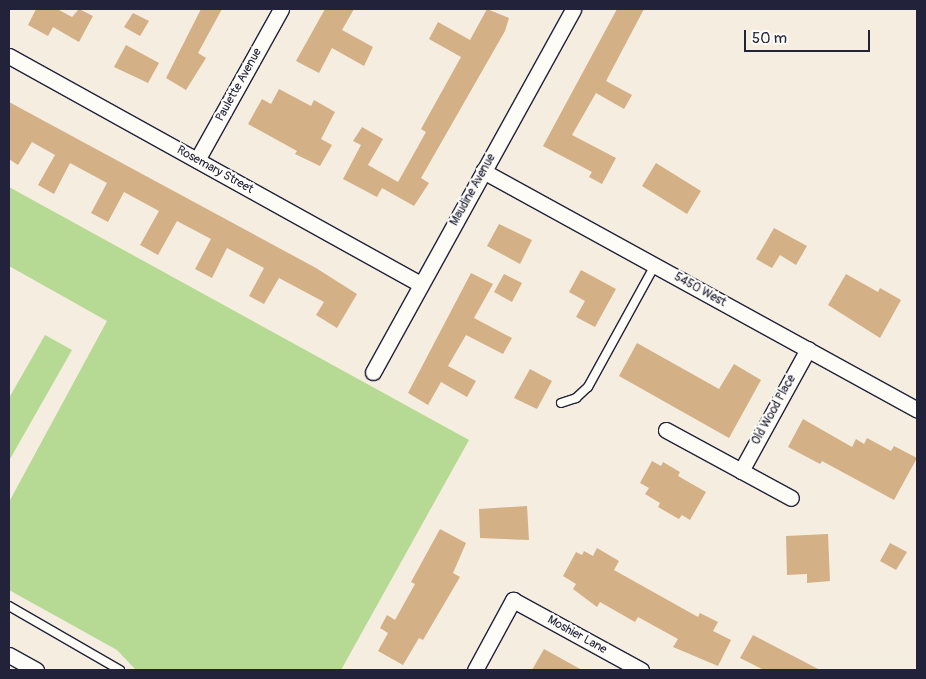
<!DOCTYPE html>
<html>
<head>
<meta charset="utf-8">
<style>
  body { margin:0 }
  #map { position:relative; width:926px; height:679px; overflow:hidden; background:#f5ede0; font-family:Pangolin,sans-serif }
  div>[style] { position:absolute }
  .green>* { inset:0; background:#b6d993 }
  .building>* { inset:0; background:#d4b086 }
  .roads { filter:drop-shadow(1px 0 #22223b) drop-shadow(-1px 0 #22223b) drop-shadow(0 1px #22223b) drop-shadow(0 -1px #22223b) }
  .service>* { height:8px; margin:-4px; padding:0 4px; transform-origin:4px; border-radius:4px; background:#fdfcf7 }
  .minor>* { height:15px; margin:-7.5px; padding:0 7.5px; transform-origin:7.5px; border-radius:7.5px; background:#fdfcf7 }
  span { translate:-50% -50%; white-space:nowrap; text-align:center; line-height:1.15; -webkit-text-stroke:4.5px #fdfcf7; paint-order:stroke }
  .street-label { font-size:12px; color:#22223b }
  .frame { position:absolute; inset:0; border:10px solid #22223b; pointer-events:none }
  .scale { position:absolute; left:744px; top:30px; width:126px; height:22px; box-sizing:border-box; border:2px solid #22223b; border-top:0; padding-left:6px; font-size:15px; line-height:18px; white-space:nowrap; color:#22223b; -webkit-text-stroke:4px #fdfcf7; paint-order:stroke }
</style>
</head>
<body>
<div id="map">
  <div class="green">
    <div style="clip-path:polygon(9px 187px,469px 440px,341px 670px,136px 670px,117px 650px,9px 590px,9px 502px,107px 321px,9px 266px)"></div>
    <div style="clip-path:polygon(45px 335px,72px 350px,10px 459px,9px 398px)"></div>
  </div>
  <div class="building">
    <div style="clip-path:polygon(36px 9px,57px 9px,72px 17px,79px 9px,93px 16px,79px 42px,53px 27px,48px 36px,28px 25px)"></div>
    <div style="clip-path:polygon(201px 9px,222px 9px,198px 53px,206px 58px,186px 90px,166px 78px)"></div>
    <div style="clip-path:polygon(325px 9px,354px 9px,342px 30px,373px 47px,364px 66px,332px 48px,319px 73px,296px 61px)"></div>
    <div style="clip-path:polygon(487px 9px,509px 18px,505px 31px,421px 178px,429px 183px,414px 206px,382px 188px,377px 197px,343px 179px,361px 145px,353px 141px,362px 127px,383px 139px,368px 165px,398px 182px,426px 132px,421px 129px,461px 57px,429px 39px,438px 22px,470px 40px)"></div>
    <div style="clip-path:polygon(617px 9px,644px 9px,606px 81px,632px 95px,624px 109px,596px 93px,572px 135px,616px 158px,602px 184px,589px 177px,592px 172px,543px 146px)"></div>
    <div style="clip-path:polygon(133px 13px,149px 21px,140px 36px,124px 27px)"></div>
    <div style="clip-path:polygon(126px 45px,159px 63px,148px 83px,114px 67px)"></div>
    <div style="clip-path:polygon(279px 89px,311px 106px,314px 100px,335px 112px,321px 139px,332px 145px,320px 166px,295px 154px,297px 151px,248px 124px,262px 99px,271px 104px)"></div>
    <div style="clip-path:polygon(9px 102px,316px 268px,357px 294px,337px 328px,316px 315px,324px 302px,279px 278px,264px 304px,249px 296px,264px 268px,227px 248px,212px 278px,195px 269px,211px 239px,177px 221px,158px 255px,140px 245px,159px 211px,124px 192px,108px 222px,91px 213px,107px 183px,70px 163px,54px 194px,38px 185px,55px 155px,32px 142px,18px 165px,9px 159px)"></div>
    <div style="clip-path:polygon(656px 163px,701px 191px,687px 214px,642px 186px)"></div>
    <div style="clip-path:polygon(499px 224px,532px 240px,520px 264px,487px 246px)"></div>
    <div style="clip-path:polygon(774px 228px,807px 246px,796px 265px,780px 255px,772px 268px,756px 259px)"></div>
    <div style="clip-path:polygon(581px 270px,616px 289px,595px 327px,576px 317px,585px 301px,569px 292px)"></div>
    <div style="clip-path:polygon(471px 273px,493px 284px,474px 318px,512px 338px,503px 354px,466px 335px,448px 366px,476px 381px,467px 397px,441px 382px,428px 405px,408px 393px)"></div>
    <div style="clip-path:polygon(504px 274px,522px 283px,512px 302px,494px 292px)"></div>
    <div style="clip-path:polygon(846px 274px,878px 292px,880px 288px,901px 300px,880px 338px,828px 305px)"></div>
    <div style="clip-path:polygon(637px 343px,719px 389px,734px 364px,761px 380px,729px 438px,619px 376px)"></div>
    <div style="clip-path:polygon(530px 369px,552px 381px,537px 409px,514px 398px)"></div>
    <div style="clip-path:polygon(803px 419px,852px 447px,856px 439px,864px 444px,867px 438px,891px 451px,894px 446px,917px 458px,894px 500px,822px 461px,820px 464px,788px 447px)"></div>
    <div style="clip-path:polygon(652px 461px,661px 466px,663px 462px,680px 472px,678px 476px,706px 492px,690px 520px,682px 515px,679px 519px,658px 507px,660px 503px,645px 494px,649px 488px,640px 483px)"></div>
    <div style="clip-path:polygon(527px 506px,529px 540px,480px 538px,479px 509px)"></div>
    <div style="clip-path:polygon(440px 529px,466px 543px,453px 573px,460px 577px,423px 640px,419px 638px,403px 665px,378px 651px,388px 633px,380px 628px,387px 615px,395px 620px,415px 584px,411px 582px)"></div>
    <div style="clip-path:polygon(828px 534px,830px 581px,807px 583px,807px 574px,787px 575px,786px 536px)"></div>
    <div style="clip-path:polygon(890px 543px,907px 552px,896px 570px,880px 561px)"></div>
    <div style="clip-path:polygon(597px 548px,619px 561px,614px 570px,698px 617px,700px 613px,718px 622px,713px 631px,731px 640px,718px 666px,673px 647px,678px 639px,638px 617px,635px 622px,600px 602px,597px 607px,573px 589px,576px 584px,563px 576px,576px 552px,582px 555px,584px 551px,593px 556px)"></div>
    <div style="clip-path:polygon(753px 635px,820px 670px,764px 670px,740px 658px)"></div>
    <div style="clip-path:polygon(544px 649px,582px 670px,532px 670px)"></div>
  </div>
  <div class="roads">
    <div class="service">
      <div style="left:561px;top:403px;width:16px;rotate:-18deg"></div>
      <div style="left:576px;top:398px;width:16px;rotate:-43deg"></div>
      <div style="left:588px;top:387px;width:139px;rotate:-61.2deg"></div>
      <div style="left:9px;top:606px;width:128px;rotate:30deg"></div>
    </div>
    <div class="minor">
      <div style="left:9px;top:56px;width:471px;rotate:29deg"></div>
      <div style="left:197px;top:160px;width:173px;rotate:-60.9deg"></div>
      <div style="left:483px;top:171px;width:495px;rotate:28.8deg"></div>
      <div style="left:373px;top:372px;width:414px;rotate:-61.1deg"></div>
      <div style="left:666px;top:430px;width:142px;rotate:28.5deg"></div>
      <div style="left:741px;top:471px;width:139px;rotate:-61.2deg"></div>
      <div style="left:9px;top:655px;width:31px;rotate:29deg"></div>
      <div style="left:475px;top:670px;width:80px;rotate:-61.5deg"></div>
      <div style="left:513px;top:600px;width:146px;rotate:28.7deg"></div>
    </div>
  </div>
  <div class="street-label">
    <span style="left:239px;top:85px;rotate:-61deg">Paulette Avenue</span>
    <span style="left:215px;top:170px;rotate:29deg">Rosemary Street</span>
    <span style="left:473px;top:190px;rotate:-61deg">Maudine Avenue</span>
    <span style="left:700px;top:290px;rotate:29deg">5450 West</span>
    <span style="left:774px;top:410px;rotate:-61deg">Old Wood Place</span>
    <span style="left:577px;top:635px;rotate:29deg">Moshier Lane</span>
  </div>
  <div class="frame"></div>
  <div class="scale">50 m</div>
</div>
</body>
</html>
